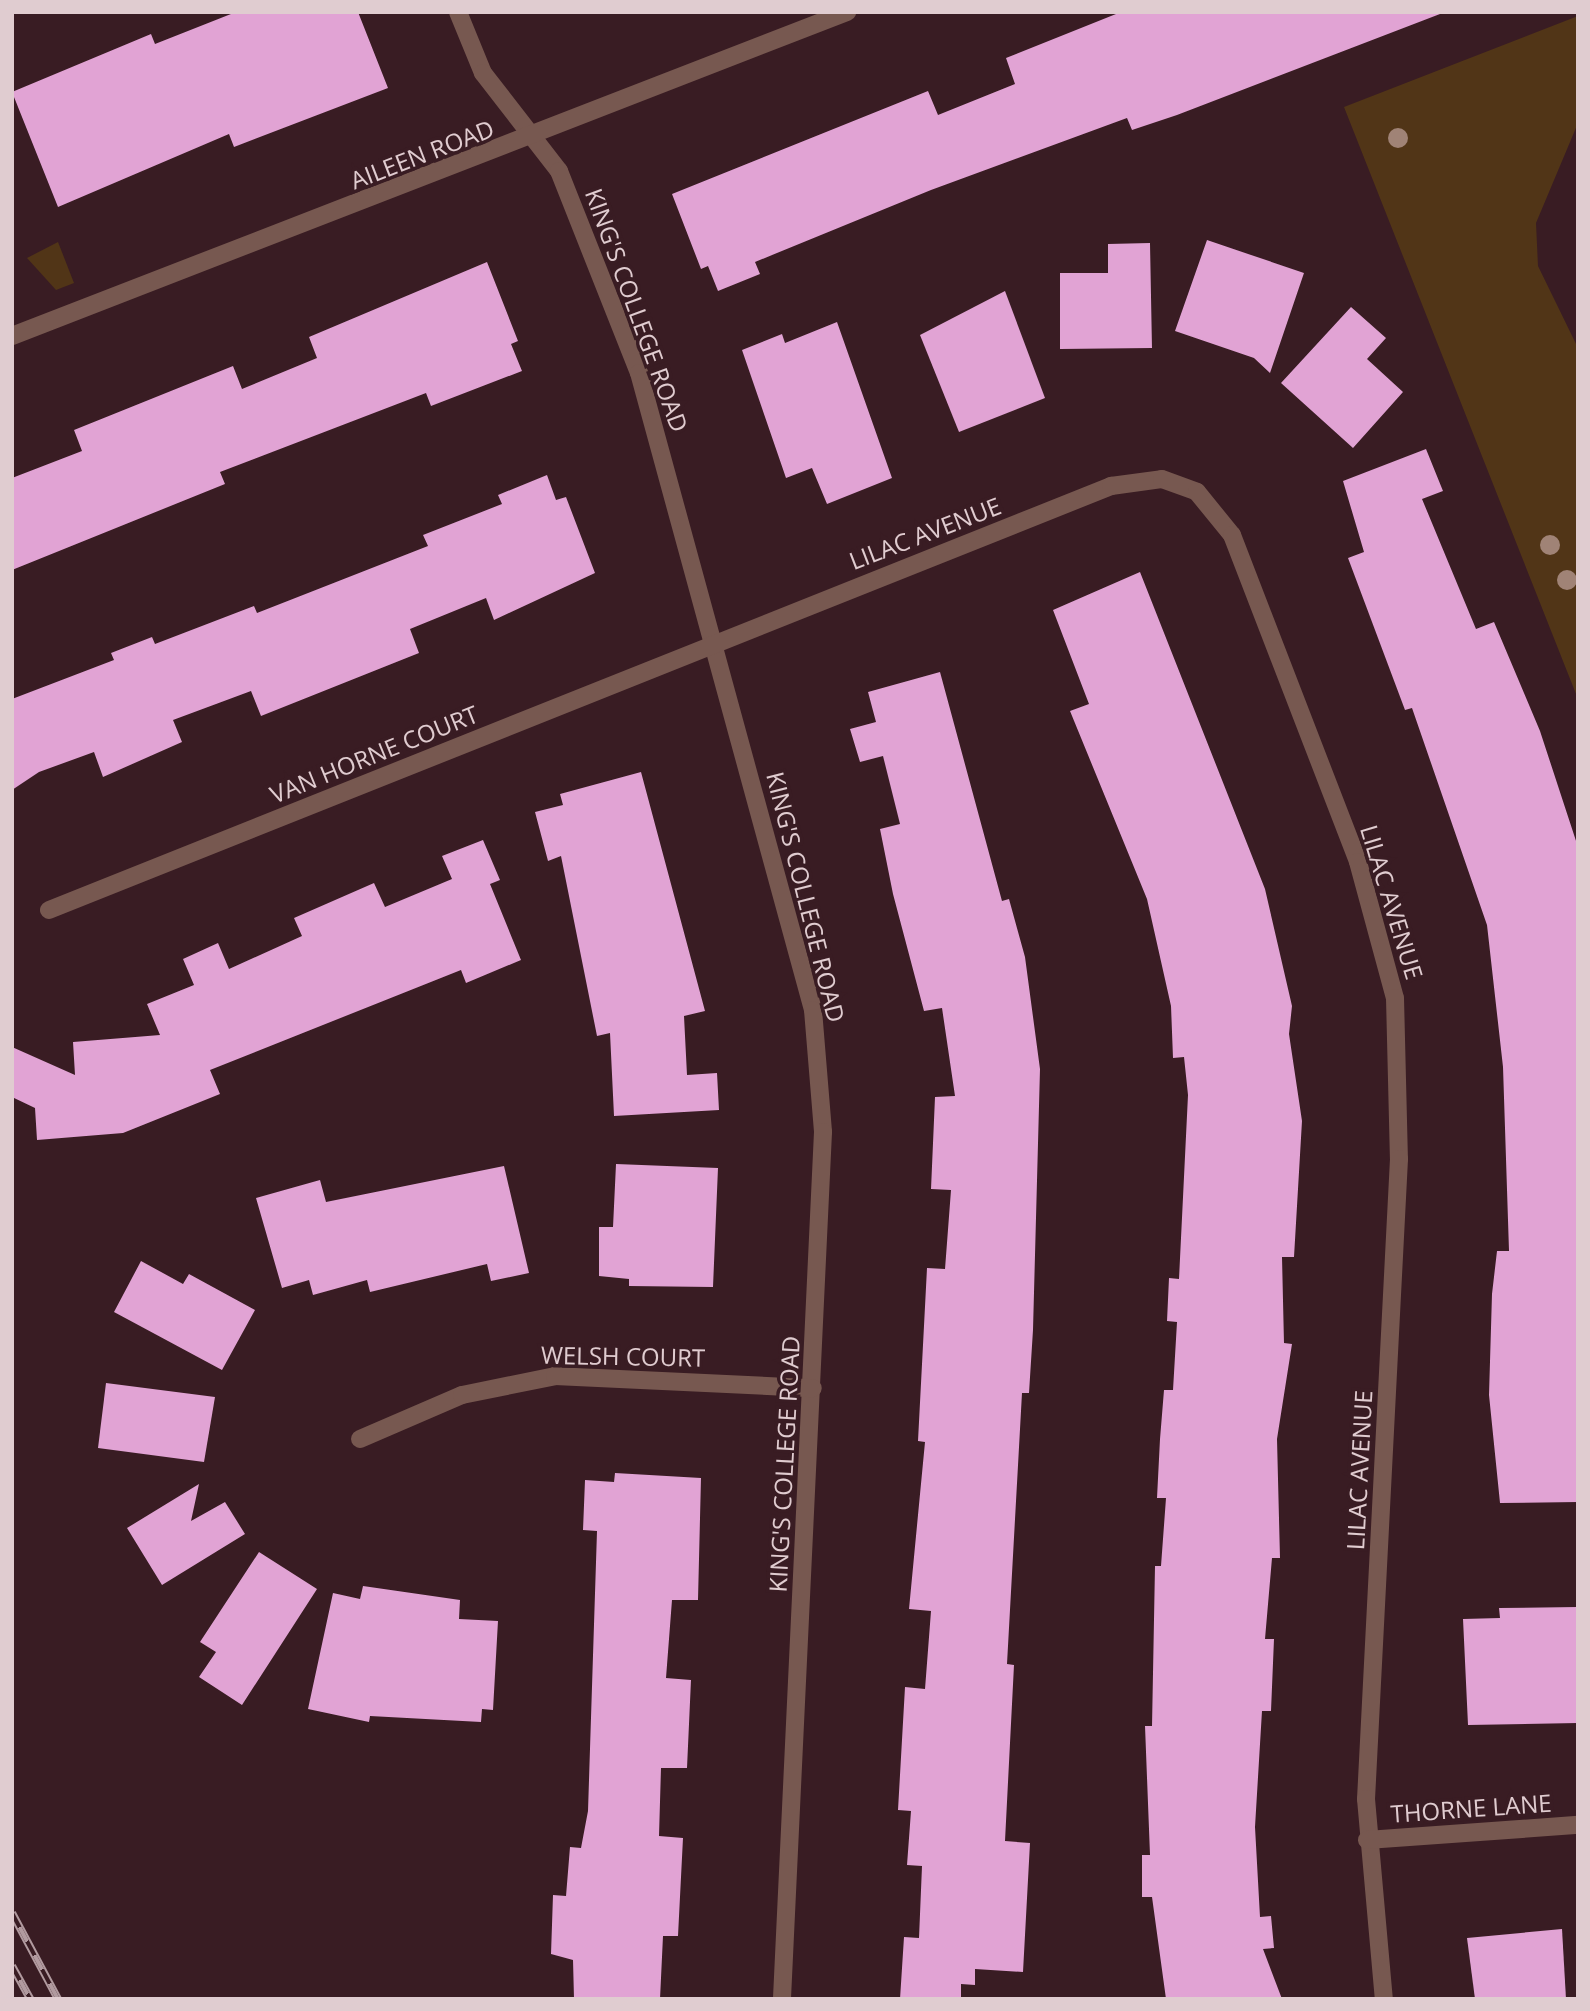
<!DOCTYPE html>
<html>
<head>
<meta charset="utf-8">
<style>
  body { margin:0 }
  #map { position:relative; width:1590px; height:2011px; overflow:hidden; background:#391c23; font-family:"Open Sans",sans-serif }
  div>[style] { position:absolute }
  .green>* { inset:0; background:#513517 }
  .building>* { inset:0; background:#e1a3d4 }
  .minor>* { height:18px; margin:-9px; padding:0 9px; transform-origin:9px; border-radius:9px; background:#775850 }
  .tertiary>* { height:18px; margin:-9px; padding:0 9px; transform-origin:9px; border-radius:9px; background:#775850 }
  .rail>* { height:8px; margin-top:-4px; transform-origin:0; background:repeating-linear-gradient(90deg,#391c23 0 16px,#b19a9f 0 32px); box-sizing:border-box; border-block:2px solid #b19a9f }
  .trees>* { width:20px; height:20px; margin:-10px; border-radius:50%; background:#a08376 }
  span { translate:-50% -50%; white-space:nowrap; text-align:center; line-height:1.15; -webkit-text-stroke:7px #391c23; paint-order:stroke }
  .street-label { font-size:24px; color:#e0ccd0 }
  .frame { position:absolute; inset:0; border:14px solid #e0ccd0; pointer-events:none }
</style>
</head>
<body>
<div id="map">
  <div class="green">
    <div style="clip-path:polygon(1578px 16px,1578px 123px,1536px 223px,1538px 266px,1578px 348px,1578px 699px,1344px 107px)"></div>
    <div style="clip-path:polygon(58px 242px,74px 283px,56px 290px,27px 258px)"></div>
  </div>
  <div class="building">
    <div style="clip-path:polygon(236px 12px,358px 12px,388px 88px,234px 147px,229px 134px,58px 207px,12px 92px,151px 34px,155px 44px)"></div>
    <div style="clip-path:polygon(1121px 12px,1440px 14px,1177px 115px,1132px 130px,1127px 118px,931px 190px,755px 262px,760px 274px,718px 291px,708px 266px,701px 269px,672px 194px,928px 91px,938px 115px,1015px 84px,1006px 58px)"></div>
    <div style="clip-path:polygon(1207px 240px,1304px 273px,1270px 373px,1254px 358px,1175px 331px)"></div>
    <div style="clip-path:polygon(1150px 243px,1152px 348px,1060px 349px,1060px 273px,1108px 273px,1108px 244px)"></div>
    <div style="clip-path:polygon(487px 262px,518px 341px,511px 344px,522px 371px,431px 406px,426px 393px,220px 472px,225px 484px,12px 570px,12px 478px,82px 451px,74px 430px,233px 366px,242px 389px,317px 358px,309px 337px)"></div>
    <div style="clip-path:polygon(1005px 291px,1045px 398px,959px 432px,920px 335px)"></div>
    <div style="clip-path:polygon(1351px 307px,1386px 338px,1367px 359px,1403px 392px,1353px 448px,1281px 383px)"></div>
    <div style="clip-path:polygon(837px 322px,892px 478px,827px 504px,812px 468px,786px 478px,742px 350px,782px 334px,785px 343px)"></div>
    <div style="clip-path:polygon(1426px 449px,1443px 491px,1422px 499px,1476px 629px,1494px 622px,1540px 731px,1578px 847px,1578px 1502px,1500px 1503px,1489px 1395px,1492px 1294px,1497px 1251px,1509px 1251px,1503px 1067px,1487px 925px,1412px 708px,1405px 710px,1348px 558px,1364px 552px,1343px 481px)"></div>
    <div style="clip-path:polygon(547px 475px,556px 500px,566px 497px,595px 573px,494px 620px,486px 598px,410px 629px,419px 653px,261px 716px,251px 691px,173px 720px,182px 742px,103px 777px,94px 752px,39px 772px,12px 790px,12px 699px,114px 660px,111px 653px,152px 637px,155px 644px,254px 606px,257px 613px,428px 546px,423px 535px,502px 504px,498px 495px)"></div>
    <div style="clip-path:polygon(1140px 572px,1265px 889px,1292px 1006px,1289px 1034px,1302px 1121px,1294px 1257px,1282px 1257px,1284px 1343px,1292px 1344px,1277px 1439px,1280px 1558px,1272px 1558px,1265px 1639px,1274px 1639px,1271px 1711px,1262px 1711px,1255px 1827px,1260px 1917px,1271px 1916px,1274px 1948px,1263px 1949px,1282px 1999px,1166px 1999px,1152px 1897px,1142px 1897px,1142px 1855px,1150px 1855px,1145px 1726px,1152px 1726px,1155px 1566px,1161px 1566px,1166px 1498px,1157px 1498px,1160px 1439px,1164px 1390px,1173px 1390px,1177px 1322px,1167px 1321px,1169px 1278px,1179px 1279px,1188px 1095px,1184px 1057px,1173px 1058px,1171px 1006px,1147px 899px,1070px 711px,1089px 704px,1053px 610px)"></div>
    <div style="clip-path:polygon(940px 672px,1002px 901px,1009px 899px,1025px 957px,1040px 1069px,1033px 1330px,1029px 1393px,1022px 1393px,1007px 1664px,1014px 1665px,1005px 1841px,1030px 1843px,1023px 1972px,975px 1969px,975px 1985px,961px 1984px,961px 1999px,900px 1999px,904px 1937px,919px 1938px,922px 1866px,907px 1865px,911px 1811px,898px 1810px,905px 1687px,925px 1689px,931px 1611px,909px 1609px,925px 1442px,918px 1441px,927px 1268px,945px 1269px,951px 1190px,931px 1189px,935px 1097px,955px 1096px,942px 1008px,924px 1011px,893px 894px,880px 829px,900px 824px,883px 756px,860px 762px,850px 729px,876px 722px,868px 692px)"></div>
    <div style="clip-path:polygon(641px 772px,705px 1011px,684px 1016px,687px 1075px,717px 1073px,719px 1110px,614px 1116px,610px 1033px,597px 1036px,561px 856px,548px 861px,535px 812px,563px 805px,560px 794px)"></div>
    <div style="clip-path:polygon(483px 840px,500px 880px,490px 884px,521px 960px,466px 983px,461px 970px,210px 1070px,220px 1094px,123px 1133px,37px 1140px,35px 1108px,12px 1097px,12px 1047px,75px 1075px,73px 1042px,160px 1035px,147px 1004px,194px 985px,183px 959px,218px 943px,229px 969px,302px 936px,294px 918px,374px 883px,385px 907px,452px 879px,442px 856px)"></div>
    <div style="clip-path:polygon(616px 1164px,718px 1168px,713px 1287px,629px 1286px,629px 1279px,599px 1276px,599px 1227px,613px 1227px)"></div>
    <div style="clip-path:polygon(504px 1166px,529px 1273px,491px 1281px,487px 1264px,370px 1292px,367px 1280px,313px 1295px,309px 1280px,282px 1288px,256px 1198px,320px 1180px,326px 1202px)"></div>
    <div style="clip-path:polygon(141px 1261px,183px 1284px,189px 1274px,255px 1310px,222px 1370px,114px 1312px)"></div>
    <div style="clip-path:polygon(106px 1383px,215px 1397px,204px 1462px,98px 1448px)"></div>
    <div style="clip-path:polygon(615px 1473px,701px 1478px,698px 1600px,672px 1600px,666px 1678px,691px 1680px,687px 1768px,661px 1768px,659px 1836px,683px 1838px,678px 1936px,663px 1936px,660px 1999px,574px 1999px,573px 1960px,551px 1954px,553px 1895px,566px 1896px,570px 1847px,581px 1848px,588px 1811px,597px 1531px,583px 1530px,585px 1480px,614px 1482px)"></div>
    <div style="clip-path:polygon(199px 1484px,191px 1521px,225px 1502px,245px 1534px,162px 1585px,127px 1528px)"></div>
    <div style="clip-path:polygon(259px 1552px,317px 1589px,242px 1705px,199px 1677px,216px 1652px,200px 1642px)"></div>
    <div style="clip-path:polygon(363px 1586px,460px 1600px,459px 1619px,498px 1621px,493px 1710px,482px 1709px,481px 1722px,370px 1716px,369px 1722px,308px 1709px,333px 1593px,360px 1599px)"></div>
    <div style="clip-path:polygon(1578px 1607px,1578px 1723px,1468px 1725px,1463px 1619px,1500px 1618px,1499px 1608px)"></div>
    <div style="clip-path:polygon(1562px 1929px,1566px 1999px,1475px 1999px,1467px 1938px)"></div>
  </div>
  <div class="minor">
    <div style="left:458px;top:12px;width:66px;rotate:67.7deg"></div>
    <div style="left:483px;top:73px;width:124px;rotate:52.2deg"></div>
    <div style="left:559px;top:171px;width:217px;rotate:68.4deg"></div>
    <div style="left:639px;top:373px;width:660px;rotate:74.72deg"></div>
    <div style="left:813px;top:1010px;width:122px;rotate:85.3deg"></div>
    <div style="left:823px;top:1132px;width:868px;rotate:92.71deg"></div>
    <div style="left:49px;top:910px;width:1144px;rotate:-21.76deg"></div>
    <div style="left:1111px;top:486px;width:51px;rotate:-7.8deg"></div>
    <div style="left:1162px;top:479px;width:37px;rotate:20deg"></div>
    <div style="left:1197px;top:492px;width:55px;rotate:50.9deg"></div>
    <div style="left:1232px;top:535px;width:350px;rotate:68.9deg"></div>
    <div style="left:1358px;top:862px;width:141px;rotate:74.8deg"></div>
    <div style="left:1395px;top:998px;width:161px;rotate:88.6deg"></div>
    <div style="left:1399px;top:1159px;width:641px;rotate:92.95deg"></div>
    <div style="left:1366px;top:1799px;width:201px;rotate:84.9deg"></div>
    <div style="left:360px;top:1439px;width:111px;rotate:-23.3deg"></div>
    <div style="left:462px;top:1395px;width:95px;rotate:-11.5deg"></div>
    <div style="left:555px;top:1376px;width:258px;rotate:2.7deg"></div>
    <div style="left:1367px;top:1840px;width:212px;rotate:-4.1deg"></div>
  </div>
  <div class="tertiary">
    <div style="left:12px;top:336px;width:896px;rotate:-21.21deg"></div>
  </div>
  <div class="rail">
    <div style="left:12px;top:1913px;width:98px;rotate:61.9deg"></div>
    <div style="left:12px;top:1966px;width:38px;rotate:61deg"></div>
  </div>
  <div class="trees">
    <div style="left:1398px;top:138px"></div>
    <div style="left:1550px;top:545px"></div>
    <div style="left:1567px;top:580px"></div>
  </div>
  <div class="street-label">
    <span style="left:422px;top:154px;rotate:-21deg">AILEEN ROAD</span>
    <span style="left:637px;top:310px;rotate:70deg">KING'S COLLEGE ROAD</span>
    <span style="left:925px;top:533px;rotate:-21deg">LILAC AVENUE</span>
    <span style="left:374px;top:754px;rotate:-22deg">VAN HORNE COURT</span>
    <span style="left:806px;top:897px;rotate:76deg">KING'S COLLEGE ROAD</span>
    <span style="left:1392px;top:902px;rotate:73deg">LILAC AVENUE</span>
    <span style="left:623px;top:1356px;rotate:1deg">WELSH COURT</span>
    <span style="left:784px;top:1464px;rotate:-87deg">KING'S COLLEGE ROAD</span>
    <span style="left:1359px;top:1470px;rotate:-87deg">LILAC AVENUE</span>
    <span style="left:1471px;top:1808px;rotate:-4deg">THORNE LANE</span>
  </div>
  <div class="frame"></div>
</div>
</body>
</html>
